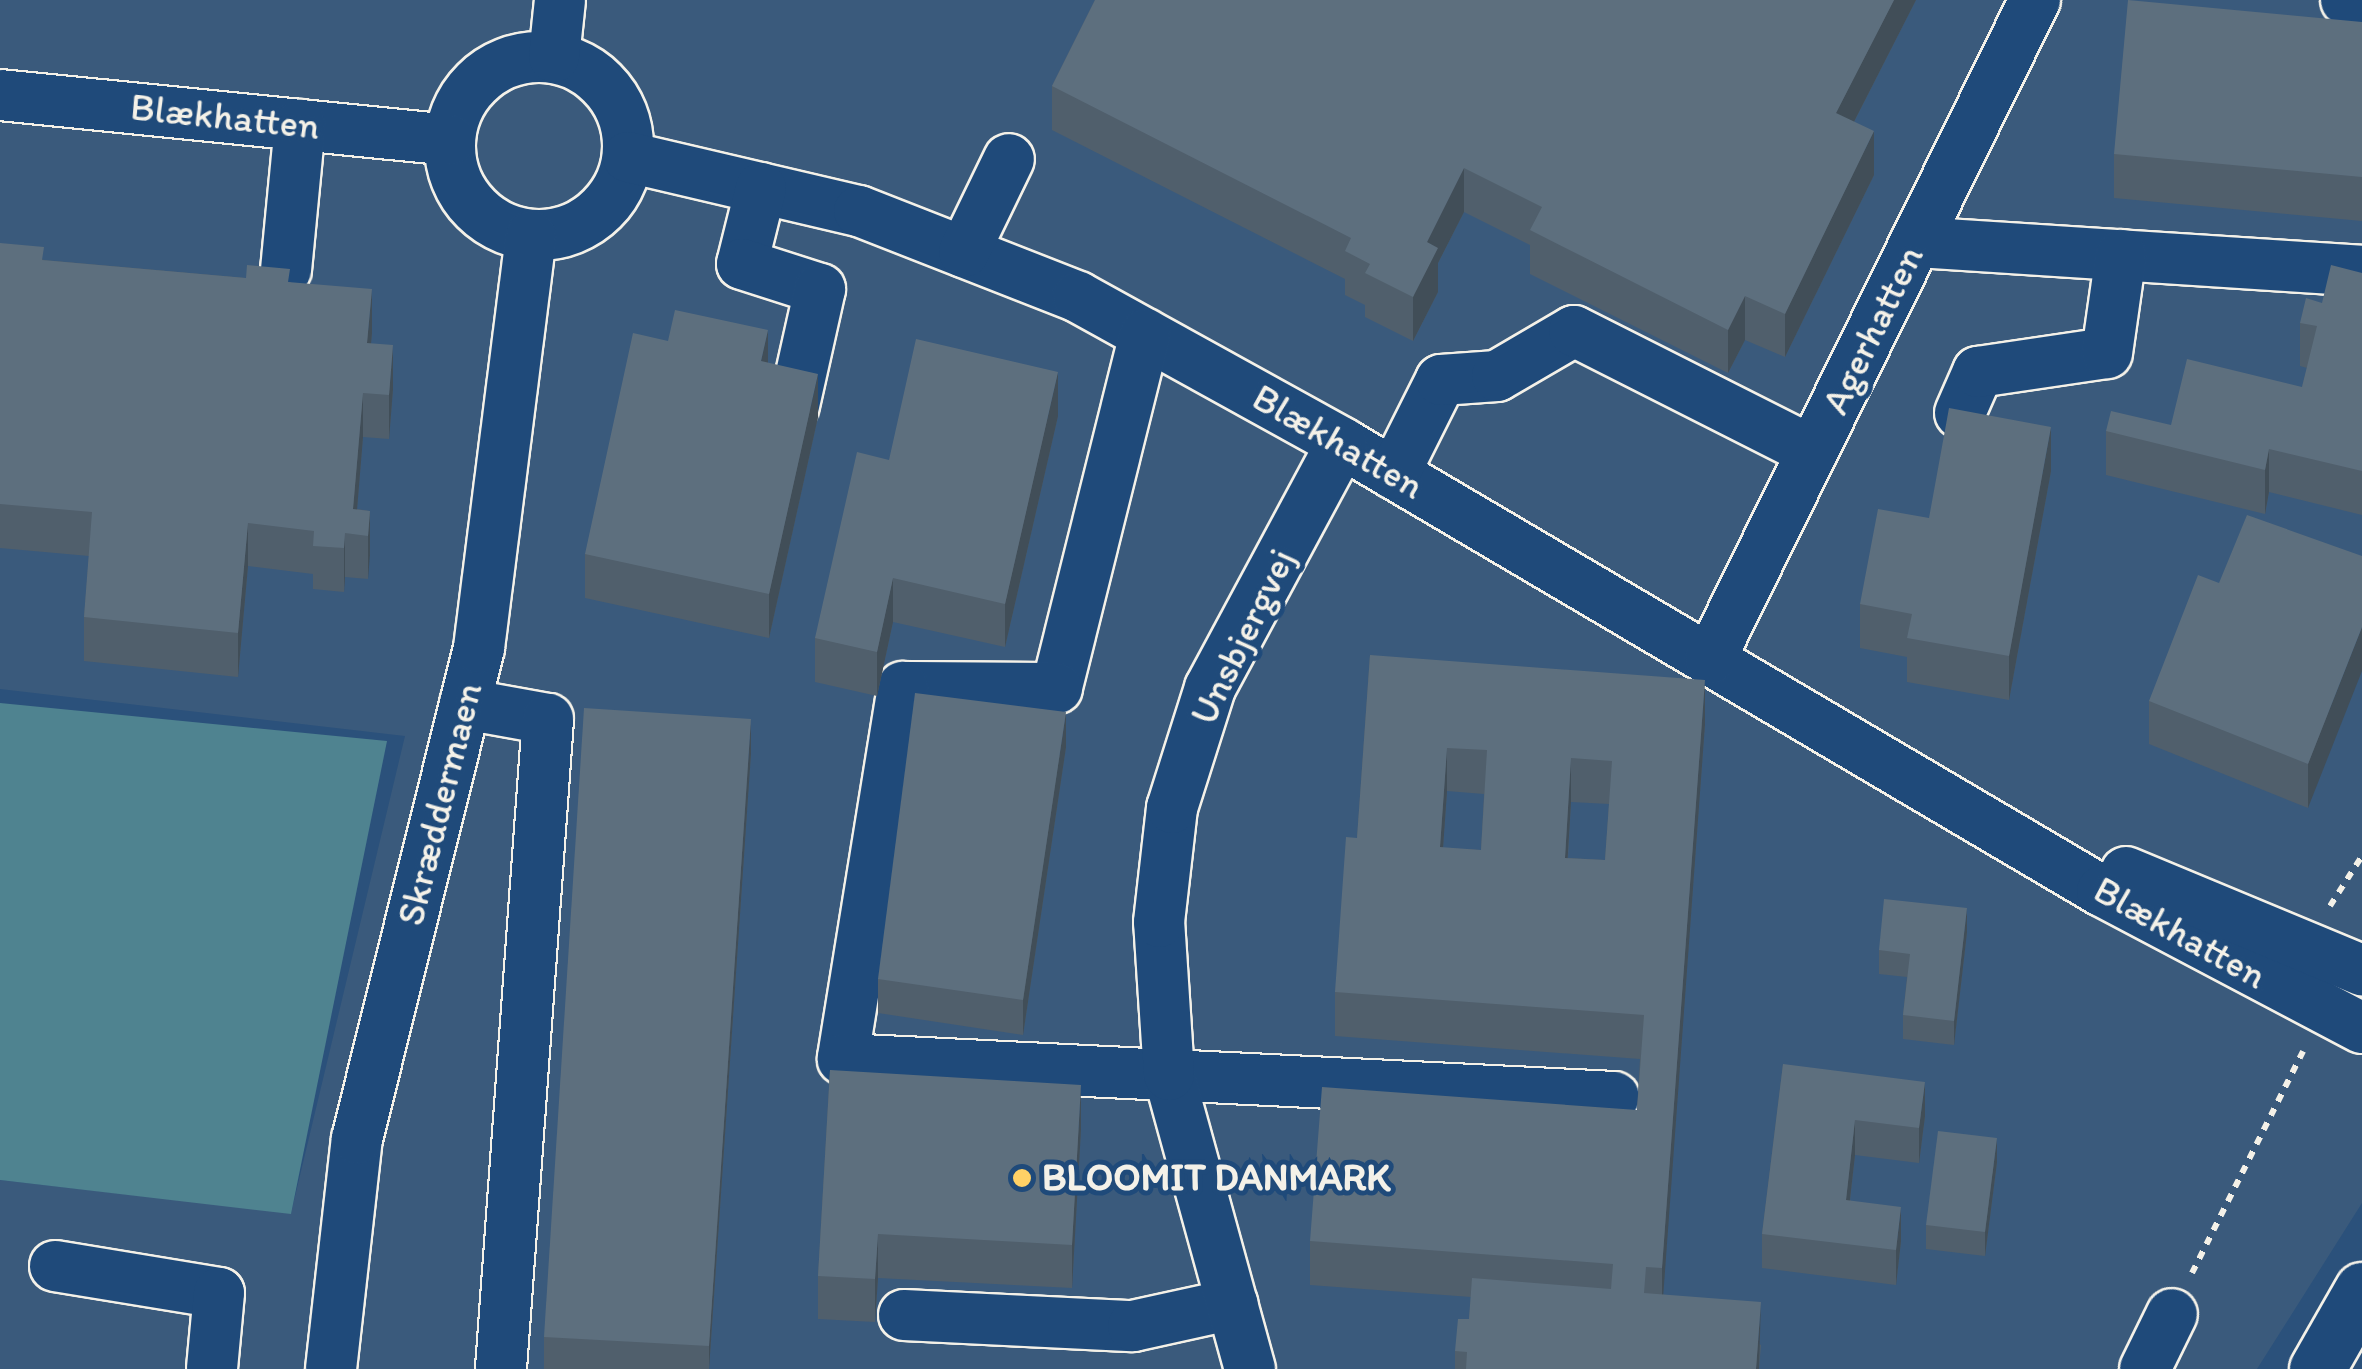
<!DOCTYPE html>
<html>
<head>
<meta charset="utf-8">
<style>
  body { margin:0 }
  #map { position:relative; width:2362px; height:1369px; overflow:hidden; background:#2b517b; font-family:Itim,sans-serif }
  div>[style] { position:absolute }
  .built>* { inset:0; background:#3a5a7c }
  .green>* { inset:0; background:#4f8390 }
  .path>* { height:6px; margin-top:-3px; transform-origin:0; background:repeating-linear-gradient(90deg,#f4f1e8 0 8px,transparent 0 16px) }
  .roads { filter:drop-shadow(2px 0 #f4f1e8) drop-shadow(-2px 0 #f4f1e8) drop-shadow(0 2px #f4f1e8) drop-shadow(0 -2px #f4f1e8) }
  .minor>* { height:50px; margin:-25px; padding:0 25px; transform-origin:25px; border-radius:25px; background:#1f4a7a }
  .minor>.ring { margin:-25px; padding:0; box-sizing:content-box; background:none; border:50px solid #1f4a7a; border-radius:50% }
  .major>* { height:55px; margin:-27.5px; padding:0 27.5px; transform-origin:27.5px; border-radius:27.5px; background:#1f4a7a }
  .wall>* { inset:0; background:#505f6c }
  .shaded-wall>* { inset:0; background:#414e58 }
  .building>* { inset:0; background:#5d6f7e }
  .dots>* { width:28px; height:28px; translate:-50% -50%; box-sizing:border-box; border:5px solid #1f4a7a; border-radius:50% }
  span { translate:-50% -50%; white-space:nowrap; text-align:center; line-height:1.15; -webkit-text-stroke:10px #1f4a7a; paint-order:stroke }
  .street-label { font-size:38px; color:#f4f1e8 }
  .poi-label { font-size:38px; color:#f4f1e8; font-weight:700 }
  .left { translate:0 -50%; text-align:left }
</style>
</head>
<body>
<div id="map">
  <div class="built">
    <div style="clip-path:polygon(0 0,2362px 0,2362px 1203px,2257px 1369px,0 1369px,0 1180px,291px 1213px,405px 736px,0 689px)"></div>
  </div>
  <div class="green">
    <div style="clip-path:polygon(0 703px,387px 741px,291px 1214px,0 1180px)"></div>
  </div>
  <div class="path">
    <div style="left:2330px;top:906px;width:59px;rotate:-57.4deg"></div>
    <div style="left:2192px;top:1273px;width:248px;rotate:-63.4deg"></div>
  </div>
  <div class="roads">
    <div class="minor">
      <div style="left:2346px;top:0;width:16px;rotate:14deg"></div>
      <div class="ring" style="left:450px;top:57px;width:128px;height:128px"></div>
      <div style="left:554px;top:57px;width:57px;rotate:-84deg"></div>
      <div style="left:0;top:95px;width:452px;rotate:5.7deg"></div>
      <div style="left:628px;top:157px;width:237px;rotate:13.2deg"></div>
      <div style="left:859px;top:211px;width:235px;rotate:21.4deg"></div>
      <div style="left:1078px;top:297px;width:302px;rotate:28.9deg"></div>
      <div style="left:1342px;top:443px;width:882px;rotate:30.52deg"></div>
      <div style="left:2102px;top:891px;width:294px;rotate:27.8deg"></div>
      <div style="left:761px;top:188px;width:78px;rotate:104deg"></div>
      <div style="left:742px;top:264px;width:82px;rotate:17.8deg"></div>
      <div style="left:820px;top:289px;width:119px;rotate:102.6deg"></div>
      <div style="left:1916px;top:242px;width:447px;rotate:3.7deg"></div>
      <div style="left:964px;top:252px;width:103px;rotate:-64.2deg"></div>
      <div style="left:286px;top:270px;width:146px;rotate:-84.5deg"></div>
      <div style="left:1145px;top:334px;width:365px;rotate:104deg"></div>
      <div style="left:1057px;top:688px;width:154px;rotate:-179.6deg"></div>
      <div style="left:903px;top:687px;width:377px;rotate:99.2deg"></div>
      <div style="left:843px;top:1059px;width:772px;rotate:2.82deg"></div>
      <div style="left:1960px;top:413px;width:45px;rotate:-66.3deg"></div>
      <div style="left:1978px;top:372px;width:130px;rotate:-8.4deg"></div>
      <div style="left:2107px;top:353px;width:99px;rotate:-81.9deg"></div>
      <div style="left:1394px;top:474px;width:105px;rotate:-63.4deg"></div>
      <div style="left:1441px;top:380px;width:56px;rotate:-4.1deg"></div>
      <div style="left:1497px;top:376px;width:89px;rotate:-30.3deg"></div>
      <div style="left:1574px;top:331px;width:267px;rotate:26.8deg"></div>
      <div style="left:1710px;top:659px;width:735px;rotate:-63.75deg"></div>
      <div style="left:465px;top:704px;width:84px;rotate:10.2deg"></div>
      <div style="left:548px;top:719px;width:652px;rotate:94.14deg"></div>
      <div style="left:2126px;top:872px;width:256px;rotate:22.6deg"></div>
      <div style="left:55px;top:1266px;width:166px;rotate:9.3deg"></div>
      <div style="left:219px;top:1293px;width:76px;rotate:95.3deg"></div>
      <div style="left:904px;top:1315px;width:229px;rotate:2.8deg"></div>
      <div style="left:1133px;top:1326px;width:102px;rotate:-12.4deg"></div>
      <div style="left:331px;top:1369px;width:231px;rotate:-83.6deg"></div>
      <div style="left:357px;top:1139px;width:506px;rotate:-76.05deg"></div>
      <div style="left:479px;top:648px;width:415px;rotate:-82.8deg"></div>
      <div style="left:1250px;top:1369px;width:305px;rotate:-105.4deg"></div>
      <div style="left:1169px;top:1075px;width:153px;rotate:-93.7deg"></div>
      <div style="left:1159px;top:922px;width:115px;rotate:-83.5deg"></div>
      <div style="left:1172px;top:808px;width:126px;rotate:-72.4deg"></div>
      <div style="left:1210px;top:688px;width:278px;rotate:-61.7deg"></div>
      <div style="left:2145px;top:1369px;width:61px;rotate:-63.9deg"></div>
    </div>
    <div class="major">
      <div style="left:2317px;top:1369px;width:91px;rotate:-60.3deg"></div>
    </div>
  </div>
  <div class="wall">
    <div style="clip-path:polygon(1095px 0,1916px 0,1854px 122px,1874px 175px,1785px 357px,1745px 340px,1728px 373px,1530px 274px,1530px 245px,1464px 212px,1438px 263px,1438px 292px,1413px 341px,1365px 317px,1365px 305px,1345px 295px,1345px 279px,1052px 130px,1052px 86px)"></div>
    <div style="clip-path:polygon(2362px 22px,2362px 221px,2114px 198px,2114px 154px)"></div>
    <div style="clip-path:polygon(0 243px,44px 260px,290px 282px,372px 333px,371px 343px,393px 389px,389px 439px,363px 437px,357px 509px,370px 511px,368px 579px,345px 577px,344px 592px,313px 589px,313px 574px,248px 566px,238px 677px,84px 661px,84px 617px,89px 556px,0 548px)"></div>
    <div style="clip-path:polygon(2362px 273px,2362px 515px,2269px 492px,2265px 514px,2106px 475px,2106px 431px,2171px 425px,2302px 387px,2307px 368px,2300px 366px,2300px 323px,2322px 303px)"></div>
    <div style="clip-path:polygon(768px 363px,818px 417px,769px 638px,585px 598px,585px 554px)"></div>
    <div style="clip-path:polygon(1058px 416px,1005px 647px,893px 622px,877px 696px,815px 682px,815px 638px,889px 460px)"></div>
    <div style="clip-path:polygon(2051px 471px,2009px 700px,1907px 682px,1907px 657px,1860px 648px,1860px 604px,1929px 518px)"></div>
    <div style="clip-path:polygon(2362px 556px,2308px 808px,2149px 744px,2149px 701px,2219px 583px)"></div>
    <div style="clip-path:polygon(evenodd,1370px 655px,1705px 724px,1663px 1294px,1761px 1345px,1759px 1369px,1455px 1369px,1455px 1351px,1469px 1319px,1471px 1297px,1310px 1285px,1310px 1241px,1637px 1110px,1640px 1059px,1335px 1036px,1335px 992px,1357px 838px,1370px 655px,1447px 791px,1484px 794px,1481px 850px,1443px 848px,1447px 791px,1370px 655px,1571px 802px,1609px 804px,1605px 860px,1568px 858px,1571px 802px)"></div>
    <div style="clip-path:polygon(1066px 747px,1023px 1035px,878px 1013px,878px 979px)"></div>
    <div style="clip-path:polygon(751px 753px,709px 1369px,544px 1369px,544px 1337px)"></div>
    <div style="clip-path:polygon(1967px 932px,1954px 1045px,1903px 1039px,1903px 1015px,1907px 977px,1879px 974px,1879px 950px)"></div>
    <div style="clip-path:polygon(1783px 1064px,1925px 1116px,1919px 1163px,1855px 1155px,1850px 1200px,1901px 1241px,1896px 1285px,1762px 1268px,1762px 1234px)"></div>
    <div style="clip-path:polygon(830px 1070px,1081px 1129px,1072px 1288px,878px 1278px,875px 1322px,818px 1319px,818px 1276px)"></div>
    <div style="clip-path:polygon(1997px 1162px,1985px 1256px,1926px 1249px,1926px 1225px)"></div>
  </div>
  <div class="shaded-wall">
    <div style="clip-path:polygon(1894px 0,1916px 0,1836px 157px,1836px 113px)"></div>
    <div style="clip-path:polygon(1874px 131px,1874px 175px,1785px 357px,1785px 314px)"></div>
    <div style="clip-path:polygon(1464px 168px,1464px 212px,1438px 263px,1438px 292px,1413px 341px,1413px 297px,1427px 242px)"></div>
    <div style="clip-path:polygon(372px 289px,372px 333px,367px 386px,367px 343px)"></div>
    <div style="clip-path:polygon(1745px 296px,1745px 340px,1728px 373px,1728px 330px)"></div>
    <div style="clip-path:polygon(768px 330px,768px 374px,761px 361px)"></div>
    <div style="clip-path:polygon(393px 345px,393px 389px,389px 439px,389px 395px)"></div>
    <div style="clip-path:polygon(1058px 372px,1058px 416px,1005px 647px,1005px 604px)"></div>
    <div style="clip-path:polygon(818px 374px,818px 417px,769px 638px,769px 594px)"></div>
    <div style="clip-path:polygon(363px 393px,363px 437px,355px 534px,353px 509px)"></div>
    <div style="clip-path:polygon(2051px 427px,2051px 471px,2009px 700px,2009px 656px)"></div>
    <div style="clip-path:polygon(2269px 449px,2269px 492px,2265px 514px,2265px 470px)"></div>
    <div style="clip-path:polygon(370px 511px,370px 555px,368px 579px,368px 536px)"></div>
    <div style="clip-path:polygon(248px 523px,248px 566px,238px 677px,238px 633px)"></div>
    <div style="clip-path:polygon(345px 533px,345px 577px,344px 592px,344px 548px)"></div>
    <div style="clip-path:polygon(893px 578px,893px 622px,877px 696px,877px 652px)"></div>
    <div style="clip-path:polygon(2362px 627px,2362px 671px,2308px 808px,2308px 764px)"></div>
    <div style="clip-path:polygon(1705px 680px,1705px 724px,1662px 1312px,1662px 1268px)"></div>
    <div style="clip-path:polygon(1066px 712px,1066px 747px,1023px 1035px,1023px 1000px)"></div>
    <div style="clip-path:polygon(751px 719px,751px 753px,709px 1369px,709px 1346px)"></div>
    <div style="clip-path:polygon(1447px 748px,1447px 791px,1440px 891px,1440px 847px)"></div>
    <div style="clip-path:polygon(1571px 758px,1571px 802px,1565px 901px,1565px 858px)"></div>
    <div style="clip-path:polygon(1967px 908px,1967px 932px,1954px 1045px,1954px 1021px)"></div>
    <div style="clip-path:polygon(1925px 1082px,1925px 1116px,1919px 1163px,1919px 1128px)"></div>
    <div style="clip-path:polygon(1081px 1085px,1081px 1129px,1072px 1288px,1072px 1245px)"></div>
    <div style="clip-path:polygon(1855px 1120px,1855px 1155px,1846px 1234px,1846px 1200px)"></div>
    <div style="clip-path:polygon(1997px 1138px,1997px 1162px,1985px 1256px,1985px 1232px)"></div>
    <div style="clip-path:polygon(1901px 1207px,1901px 1241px,1896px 1285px,1896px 1250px)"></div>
    <div style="clip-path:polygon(878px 1234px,878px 1278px,875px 1322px,875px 1279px)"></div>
    <div style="clip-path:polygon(1761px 1302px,1759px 1369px,1756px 1369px)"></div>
  </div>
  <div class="building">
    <div style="clip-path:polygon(1095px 0,1894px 0,1836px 113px,1874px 131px,1785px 314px,1745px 296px,1728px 330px,1530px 230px,1542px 207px,1464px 168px,1427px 242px,1438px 248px,1413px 297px,1365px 273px,1370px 264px,1345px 251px,1351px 238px,1052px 86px)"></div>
    <div style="clip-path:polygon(2128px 0,2362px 22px,2362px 177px,2114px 154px)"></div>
    <div style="clip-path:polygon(0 243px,44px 247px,42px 260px,246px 278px,247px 265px,290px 269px,288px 282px,372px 289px,367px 343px,393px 345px,389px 395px,363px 393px,353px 509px,370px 511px,368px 536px,345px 533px,344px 548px,313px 546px,314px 531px,248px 523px,238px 633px,84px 617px,92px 512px,0 504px)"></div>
    <div style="clip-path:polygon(2331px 265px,2362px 273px,2362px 471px,2269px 449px,2265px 470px,2106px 431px,2111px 411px,2171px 425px,2187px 359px,2302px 387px,2317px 326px,2300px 323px,2306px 298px,2322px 303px)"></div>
    <div style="clip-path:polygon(675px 310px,768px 330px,761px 361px,818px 374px,769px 594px,585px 554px,633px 333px,668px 341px)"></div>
    <div style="clip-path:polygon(916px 339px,1058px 372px,1005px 604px,893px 578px,877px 652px,815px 638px,857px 452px,889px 460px)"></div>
    <div style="clip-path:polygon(1949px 408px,2051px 427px,2009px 656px,1907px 638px,1912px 614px,1860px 604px,1878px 509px,1929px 518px)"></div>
    <div style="clip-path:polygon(2247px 515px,2362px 556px,2362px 627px,2308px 764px,2149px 701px,2198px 575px,2219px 583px)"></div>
    <div style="clip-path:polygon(evenodd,1370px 655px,1705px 680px,1662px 1268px,1646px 1267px,1644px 1293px,1761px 1302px,1756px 1369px,1466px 1369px,1467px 1352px,1455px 1351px,1458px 1319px,1469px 1319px,1472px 1278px,1611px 1289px,1613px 1264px,1310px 1241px,1322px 1087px,1637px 1110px,1644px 1015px,1335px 992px,1346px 837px,1357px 838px,1370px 655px,1447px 748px,1487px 750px,1481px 850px,1440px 847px,1447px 748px,1370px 655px,1571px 758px,1612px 761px,1605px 860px,1565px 858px,1571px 758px)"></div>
    <div style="clip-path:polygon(915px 693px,1066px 712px,1023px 1000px,878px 979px)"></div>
    <div style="clip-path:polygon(584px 708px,751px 719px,709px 1346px,544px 1337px)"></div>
    <div style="clip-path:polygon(1884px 899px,1967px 908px,1954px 1021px,1903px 1015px,1910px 954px,1879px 950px)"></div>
    <div style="clip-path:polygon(1783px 1064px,1925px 1082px,1919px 1128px,1855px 1120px,1846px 1200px,1901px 1207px,1896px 1250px,1762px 1234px)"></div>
    <div style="clip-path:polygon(830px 1070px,1081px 1085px,1072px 1245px,878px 1234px,875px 1279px,818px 1276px)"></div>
    <div style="clip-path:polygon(1938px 1131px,1997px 1138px,1985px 1232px,1926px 1225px)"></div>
  </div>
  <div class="dots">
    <div style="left:1022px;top:1178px;background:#ffd166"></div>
  </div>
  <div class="street-label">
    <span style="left:225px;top:117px;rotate:6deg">Blækhatten</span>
    <span style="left:1873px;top:330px;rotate:-64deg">Agerhatten</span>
    <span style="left:1338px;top:442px;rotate:30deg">Blækhatten</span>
    <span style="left:1243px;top:637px;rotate:-64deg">Unsbjergvej</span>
    <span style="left:440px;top:804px;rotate:-76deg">Skræddermaen</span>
    <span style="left:2180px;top:933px;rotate:29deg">Blækhatten</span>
  </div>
  <div class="poi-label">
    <span class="left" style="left:1042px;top:1178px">BLOOMIT DANMARK</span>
  </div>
</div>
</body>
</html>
